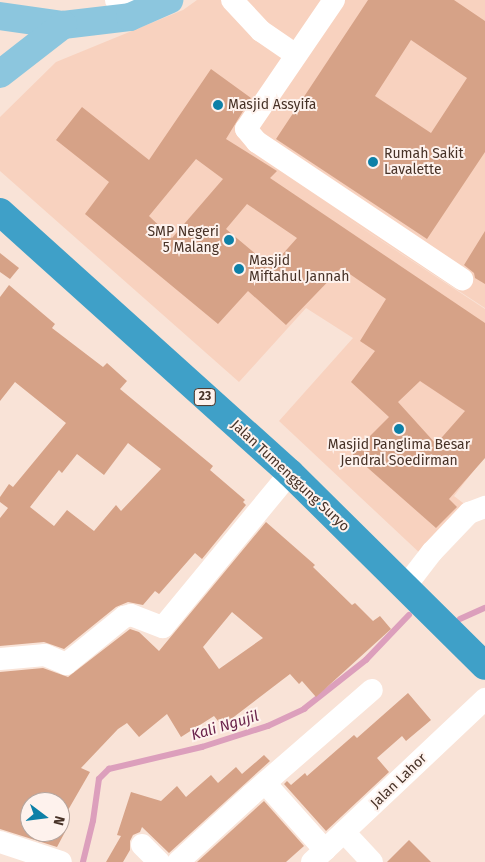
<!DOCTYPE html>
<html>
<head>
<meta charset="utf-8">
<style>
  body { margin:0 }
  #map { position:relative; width:485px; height:862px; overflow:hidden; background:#f9e3d7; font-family:"Fira Sans",sans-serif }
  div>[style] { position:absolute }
  .built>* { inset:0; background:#f8d2bf }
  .stream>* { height:5.5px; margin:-2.75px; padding:0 2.75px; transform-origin:2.75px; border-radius:2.75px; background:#dc9fbc }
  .building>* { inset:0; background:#d6a287 }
  .minor>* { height:22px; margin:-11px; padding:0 11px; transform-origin:11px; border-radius:11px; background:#fff }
  .major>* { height:28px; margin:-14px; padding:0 14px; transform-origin:14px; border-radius:14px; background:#8cc6de }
  .highway>* { height:28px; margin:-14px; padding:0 14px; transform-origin:14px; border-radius:14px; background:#3fa0c8 }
  .dots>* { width:14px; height:14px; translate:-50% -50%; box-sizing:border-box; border:2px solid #fef2ed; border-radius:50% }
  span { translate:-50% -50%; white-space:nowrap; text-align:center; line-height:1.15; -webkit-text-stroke:4px #fef2ed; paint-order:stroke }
  .shield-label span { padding:1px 4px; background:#fef2ed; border:1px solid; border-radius:4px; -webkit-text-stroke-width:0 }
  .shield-label { font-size:12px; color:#473227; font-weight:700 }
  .poi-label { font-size:14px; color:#473227 }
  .left { translate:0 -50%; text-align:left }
  .right { translate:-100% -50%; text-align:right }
  .street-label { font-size:14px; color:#473227 }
  .water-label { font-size:15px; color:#6a234b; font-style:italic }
  .north { position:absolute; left:20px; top:792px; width:50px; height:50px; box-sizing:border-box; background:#fef2ed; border:1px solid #b5a59e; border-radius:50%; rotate:105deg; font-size:14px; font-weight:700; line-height:20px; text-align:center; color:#473227 }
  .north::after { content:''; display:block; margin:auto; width:18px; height:22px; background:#0d80a7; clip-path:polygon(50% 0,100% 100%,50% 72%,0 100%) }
</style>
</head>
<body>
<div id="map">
  <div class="built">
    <div style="clip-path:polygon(197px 0,485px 0,485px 308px,321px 201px,485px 309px,485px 456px,454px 496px,467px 506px,423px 556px,279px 421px,353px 338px,306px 308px,239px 382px,0 171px,0 117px,56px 62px,183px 10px)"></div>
  </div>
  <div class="stream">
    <div style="left:460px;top:619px;width:27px;rotate:-24deg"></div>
    <div style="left:83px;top:862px;width:42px;rotate:-76.3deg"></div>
    <div style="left:93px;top:821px;width:42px;rotate:-81.9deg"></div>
    <div style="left:99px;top:779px;width:14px;rotate:-45deg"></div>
    <div style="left:109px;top:769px;width:96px;rotate:-13.3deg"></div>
    <div style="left:202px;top:747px;width:69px;rotate:-17.7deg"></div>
    <div style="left:268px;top:726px;width:40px;rotate:-25deg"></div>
    <div style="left:304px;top:709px;width:79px;rotate:-38.3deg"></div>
    <div style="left:366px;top:660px;width:62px;rotate:-46.3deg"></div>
  </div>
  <div class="building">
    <div style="clip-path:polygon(evenodd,368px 0,454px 0,485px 21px,485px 152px,427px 239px,276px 139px,368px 0,411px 40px,467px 78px,431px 133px,375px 96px,411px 40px)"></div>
    <div style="clip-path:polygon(evenodd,211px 69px,251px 98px,226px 139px,277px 171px,270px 178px,485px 323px,485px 458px,449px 499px,457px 507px,436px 528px,352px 454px,389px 417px,351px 382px,375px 351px,360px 341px,386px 299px,341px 268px,286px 325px,248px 291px,218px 324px,85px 214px,109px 182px,56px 140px,82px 107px,149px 160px,211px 69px,196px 159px,223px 179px,172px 238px,149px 216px,196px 159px,211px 69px,247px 204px,297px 238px,271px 267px,226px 229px,247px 204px,211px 69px,420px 381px,465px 411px,436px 444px,398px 402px,420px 381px)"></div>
    <div style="clip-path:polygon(485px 231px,485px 284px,475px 278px,474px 273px,464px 265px)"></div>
    <div style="clip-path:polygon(0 253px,19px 268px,10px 279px,0 272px)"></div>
    <div style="clip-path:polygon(evenodd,9px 285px,55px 324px,52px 328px,103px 367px,107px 363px,127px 381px,120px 389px,213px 466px,210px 470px,245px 500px,243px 502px,246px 505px,202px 559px,195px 553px,159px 594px,155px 591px,143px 605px,128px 602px,116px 607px,64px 649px,44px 642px,0 646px,0 518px,8px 508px,0 502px,0 497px,9px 484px,13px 487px,66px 423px,15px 382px,0 401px,0 297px,9px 285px,128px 443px,161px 469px,121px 511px,116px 505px,94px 531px,67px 510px,54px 526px,30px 507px,59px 470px,62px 473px,77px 454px,104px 475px,128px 443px)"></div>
    <div style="clip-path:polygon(evenodd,266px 522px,315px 565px,313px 567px,352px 605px,355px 603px,373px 621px,380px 616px,391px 629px,316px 697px,302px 681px,299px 684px,290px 674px,222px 726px,214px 716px,181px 737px,167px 714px,139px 737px,127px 723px,118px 729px,81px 768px,90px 772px,60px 824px,60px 802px,30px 802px,30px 832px,65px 832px,57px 847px,0 829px,0 672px,43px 668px,68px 677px,130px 629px,139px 632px,159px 651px,266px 522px,232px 612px,263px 638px,219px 669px,203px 647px,232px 612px)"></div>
    <div style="clip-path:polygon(408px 693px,431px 720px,406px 741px,402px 736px,377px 758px,389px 772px,326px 831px,284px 784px,287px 781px,291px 785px,305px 773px,307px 776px,354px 735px,357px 738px)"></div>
    <div style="clip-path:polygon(264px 755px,270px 761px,169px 853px,142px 827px,140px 832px,133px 835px,130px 841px,130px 850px,123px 862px,106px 862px,121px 836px,117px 835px,131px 792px,161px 801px,177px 786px,186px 797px,211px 775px,218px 783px,236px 767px,242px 774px)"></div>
    <div style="clip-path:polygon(264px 801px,304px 846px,286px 862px,197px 862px)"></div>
    <div style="clip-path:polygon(409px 840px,431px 862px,387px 862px)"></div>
  </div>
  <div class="minor">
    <div style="left:116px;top:0;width:16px;rotate:7deg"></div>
    <div style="left:132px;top:2px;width:7px;rotate:-16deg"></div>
    <div style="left:232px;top:0;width:42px;rotate:46.9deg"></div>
    <div style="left:261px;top:31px;width:42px;rotate:34.4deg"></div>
    <div style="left:334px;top:0;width:156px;rotate:124.3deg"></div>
    <div style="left:246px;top:129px;width:17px;rotate:50deg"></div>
    <div style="left:257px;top:142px;width:247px;rotate:33.8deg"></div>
    <div style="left:405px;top:587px;width:44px;rotate:-52.4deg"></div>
    <div style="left:432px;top:552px;width:54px;rotate:-46.5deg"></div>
    <div style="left:469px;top:513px;width:17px;rotate:-21deg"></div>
    <div style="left:0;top:659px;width:45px;rotate:-5.1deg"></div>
    <div style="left:45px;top:655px;width:23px;rotate:23deg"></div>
    <div style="left:66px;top:664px;width:75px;rotate:-39deg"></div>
    <div style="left:124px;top:617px;width:7px;rotate:-16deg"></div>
    <div style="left:131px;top:615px;width:34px;rotate:21deg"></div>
    <div style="left:163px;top:627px;width:200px;rotate:-50.5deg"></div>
    <div style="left:265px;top:783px;width:90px;rotate:48.2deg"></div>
    <div style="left:344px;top:832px;width:41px;rotate:47deg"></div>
    <div style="left:0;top:842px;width:64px;rotate:18.2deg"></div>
    <div style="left:142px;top:845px;width:24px;rotate:45deg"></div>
    <div style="left:178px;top:862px;width:99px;rotate:-42.5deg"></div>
    <div style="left:251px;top:795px;width:160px;rotate:-41deg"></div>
    <div style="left:312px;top:862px;width:238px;rotate:-43.3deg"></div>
  </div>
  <div class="major">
    <div style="left:0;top:16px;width:64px;rotate:8.1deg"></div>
    <div style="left:63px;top:25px;width:67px;rotate:-6.8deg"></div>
    <div style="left:130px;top:17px;width:43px;rotate:-23.6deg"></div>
    <div style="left:0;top:74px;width:80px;rotate:-37.9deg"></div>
  </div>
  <div class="highway">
    <div style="left:0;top:212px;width:390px;rotate:42deg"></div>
    <div style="left:290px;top:473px;width:274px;rotate:44.7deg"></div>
  </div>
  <div class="dots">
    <div style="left:218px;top:105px;background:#0d80a7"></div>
    <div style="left:373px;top:162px;background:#0d80a7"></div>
    <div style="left:229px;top:240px;background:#0d80a7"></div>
    <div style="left:239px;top:269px;background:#0d80a7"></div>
    <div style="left:399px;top:429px;background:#0d80a7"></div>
  </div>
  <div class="shield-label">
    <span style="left:205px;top:397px">23</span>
  </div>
  <div class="poi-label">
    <span class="left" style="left:228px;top:105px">Masjid Assyifa</span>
    <span class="left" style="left:384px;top:162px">Rumah Sakit<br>Lavalette</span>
    <span class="right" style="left:219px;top:240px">SMP Negeri<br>5 Malang</span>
    <span class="left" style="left:249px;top:269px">Masjid<br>Miftahul Jannah</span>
    <span style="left:399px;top:453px">Masjid Panglima Besar<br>Jendral Soedirman</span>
  </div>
  <div class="street-label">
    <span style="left:290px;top:476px;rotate:43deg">Jalan Tumenggung Suryo</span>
    <span style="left:399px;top:781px;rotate:-44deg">Jalan Lahor</span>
  </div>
  <div class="water-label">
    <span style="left:225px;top:726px;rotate:-17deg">Kali Ngujil</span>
  </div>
  <div class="north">N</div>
</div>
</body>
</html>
